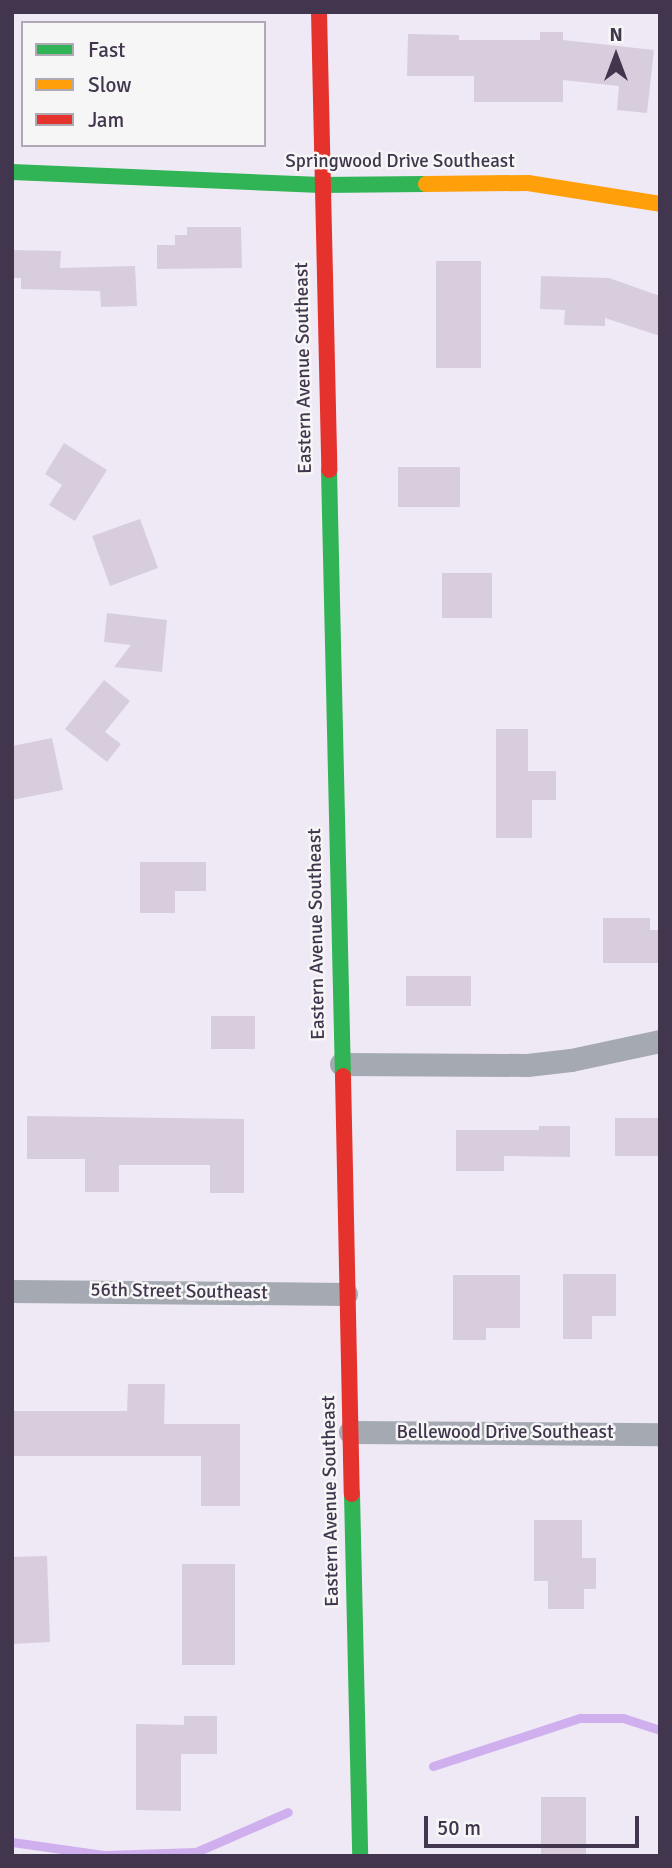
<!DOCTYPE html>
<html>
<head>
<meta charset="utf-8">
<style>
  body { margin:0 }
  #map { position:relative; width:672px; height:1868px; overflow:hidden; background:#efe9f6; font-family:Signika,sans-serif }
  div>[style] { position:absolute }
  .stream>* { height:9px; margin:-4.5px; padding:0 4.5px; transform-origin:4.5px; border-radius:4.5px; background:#cfafee }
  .building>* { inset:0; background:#d8cddc }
  .street>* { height:23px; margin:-11.5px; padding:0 11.5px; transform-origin:11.5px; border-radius:11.5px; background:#a5aab2 }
  .fast>* { height:16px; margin:-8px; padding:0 8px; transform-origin:8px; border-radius:8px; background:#30b455 }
  .slow>* { height:16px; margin:-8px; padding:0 8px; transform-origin:8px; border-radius:8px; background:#ff9f0a }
  .jam>* { height:16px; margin:-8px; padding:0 8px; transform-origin:8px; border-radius:8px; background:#e5322d }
  span { translate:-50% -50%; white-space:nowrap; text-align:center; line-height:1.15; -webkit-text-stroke:5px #f6f6f6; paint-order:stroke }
  .street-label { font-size:19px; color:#41364d }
  .frame { position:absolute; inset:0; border:14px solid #41364d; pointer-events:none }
  .legend { position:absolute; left:21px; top:21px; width:245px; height:126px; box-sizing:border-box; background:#f6f6f6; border:2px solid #aea9b2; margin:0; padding:9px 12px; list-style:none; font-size:21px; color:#41364d }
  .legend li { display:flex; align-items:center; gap:14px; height:35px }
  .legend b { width:35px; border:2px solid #aea9b2 }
  .north { position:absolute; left:581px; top:21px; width:70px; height:70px; -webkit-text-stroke:5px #f6f6f6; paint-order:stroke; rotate:0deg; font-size:19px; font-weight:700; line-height:28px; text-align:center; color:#41364d }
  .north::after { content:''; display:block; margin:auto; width:24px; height:32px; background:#41364d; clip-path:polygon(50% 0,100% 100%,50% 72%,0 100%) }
  .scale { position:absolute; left:424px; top:1816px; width:215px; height:32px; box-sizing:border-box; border:4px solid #41364d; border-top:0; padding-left:9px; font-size:21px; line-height:24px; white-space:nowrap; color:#41364d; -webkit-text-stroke:5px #f6f6f6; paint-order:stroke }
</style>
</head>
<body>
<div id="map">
  <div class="stream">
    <div style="left:433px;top:1766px;width:155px;rotate:-18.1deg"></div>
    <div style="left:580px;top:1718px;width:43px"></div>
    <div style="left:623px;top:1718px;width:39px;rotate:18deg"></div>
    <div style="left:12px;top:1842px;width:94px;rotate:8deg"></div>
    <div style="left:105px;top:1855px;width:91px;rotate:-1.9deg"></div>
    <div style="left:196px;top:1852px;width:100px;rotate:-23.5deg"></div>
  </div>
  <div class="building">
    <div style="clip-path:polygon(540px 32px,563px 32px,563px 40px,654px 50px,647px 113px,617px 110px,619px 86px,563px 80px,563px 102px,474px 102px,474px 76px,407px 76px,408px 34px,459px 35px,459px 40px,540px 40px)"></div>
    <div style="clip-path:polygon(187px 227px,241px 227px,242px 268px,157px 269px,157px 245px,175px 245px,175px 235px,187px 235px)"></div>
    <div style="clip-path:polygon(12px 250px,61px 251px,60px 268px,135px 266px,137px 306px,101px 307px,100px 291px,21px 289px,21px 278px,12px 278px)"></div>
    <div style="clip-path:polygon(436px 261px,481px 261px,481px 368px,436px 368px)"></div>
    <div style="clip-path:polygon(541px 276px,609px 278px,660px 296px,660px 336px,605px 318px,605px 326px,564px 325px,565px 310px,540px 309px)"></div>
    <div style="clip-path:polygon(64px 443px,107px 470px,75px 521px,49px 505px,62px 485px,45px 474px)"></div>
    <div style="clip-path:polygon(398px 467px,460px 467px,460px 507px,398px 507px)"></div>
    <div style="clip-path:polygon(140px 519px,158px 568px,110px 586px,92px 536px)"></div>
    <div style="clip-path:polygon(442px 573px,492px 573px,492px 618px,442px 618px)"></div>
    <div style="clip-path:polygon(107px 613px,167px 620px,162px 672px,114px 667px,131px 645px,104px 642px)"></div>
    <div style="clip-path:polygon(104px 680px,130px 701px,105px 732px,121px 744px,107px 762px,65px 729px)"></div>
    <div style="clip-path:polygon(496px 729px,528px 729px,528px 771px,556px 771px,556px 800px,532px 800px,532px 838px,496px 838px)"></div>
    <div style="clip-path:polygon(52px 738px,63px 790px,12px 800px,12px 746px)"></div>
    <div style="clip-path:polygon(140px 862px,206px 862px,206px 891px,175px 891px,175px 913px,140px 913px)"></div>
    <div style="clip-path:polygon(603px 918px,650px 918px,650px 930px,660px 930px,660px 963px,603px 963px)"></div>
    <div style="clip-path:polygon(406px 976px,471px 976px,471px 1006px,406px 1006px)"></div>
    <div style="clip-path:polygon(211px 1016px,255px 1016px,255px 1049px,211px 1049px)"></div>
    <div style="clip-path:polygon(27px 1116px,244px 1119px,244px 1193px,210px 1193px,210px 1165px,119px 1165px,119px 1192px,85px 1192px,85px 1159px,27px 1159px)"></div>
    <div style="clip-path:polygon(615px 1118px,660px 1118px,660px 1156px,615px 1156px)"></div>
    <div style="clip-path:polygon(539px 1126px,570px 1126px,570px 1157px,504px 1156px,504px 1171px,456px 1171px,456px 1130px,539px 1130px)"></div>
    <div style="clip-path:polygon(563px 1274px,616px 1274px,616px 1316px,592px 1316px,592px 1339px,563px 1339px)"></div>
    <div style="clip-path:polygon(453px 1275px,520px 1275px,520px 1328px,486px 1328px,486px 1340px,453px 1340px)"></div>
    <div style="clip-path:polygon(128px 1384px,165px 1384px,164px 1424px,240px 1424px,240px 1506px,201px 1506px,201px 1456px,12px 1456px,12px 1411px,127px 1411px)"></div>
    <div style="clip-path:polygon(534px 1520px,582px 1520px,582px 1558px,596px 1558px,596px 1589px,584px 1589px,584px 1609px,548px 1609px,548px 1581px,534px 1581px)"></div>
    <div style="clip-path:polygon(47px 1556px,50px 1642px,12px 1644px,12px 1557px)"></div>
    <div style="clip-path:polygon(182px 1564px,235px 1564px,235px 1665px,182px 1665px)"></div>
    <div style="clip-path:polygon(184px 1716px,217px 1716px,217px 1754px,181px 1754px,181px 1811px,136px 1810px,136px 1724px,184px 1725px)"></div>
    <div style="clip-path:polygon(541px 1797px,586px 1797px,586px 1856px,541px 1856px)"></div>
  </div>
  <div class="street">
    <div style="left:341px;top:1064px;width:186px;rotate:0.3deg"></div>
    <div style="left:527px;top:1065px;width:44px;rotate:-6.5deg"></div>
    <div style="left:571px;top:1060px;width:91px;rotate:-12.1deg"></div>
    <div style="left:12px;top:1291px;width:334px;rotate:0.5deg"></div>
    <div style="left:350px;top:1432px;width:310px;rotate:0.4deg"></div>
  </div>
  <div class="fast">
    <div style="left:12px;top:172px;width:309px;rotate:2.4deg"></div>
    <div style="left:321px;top:185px;width:105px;rotate:-0.5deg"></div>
    <div style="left:329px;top:470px;width:606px;rotate:88.68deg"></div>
    <div style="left:352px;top:1494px;width:362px;rotate:88.7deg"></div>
  </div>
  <div class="slow">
    <div style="left:426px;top:184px;width:102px;rotate:-0.6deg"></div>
    <div style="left:528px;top:183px;width:134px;rotate:9deg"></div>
  </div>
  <div class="jam">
    <div style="left:319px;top:12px;width:458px;rotate:88.7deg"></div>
    <div style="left:343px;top:1076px;width:418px;rotate:88.8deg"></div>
  </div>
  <div class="street-label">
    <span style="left:400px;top:162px">Springwood Drive Southeast</span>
    <span style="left:304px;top:368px;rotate:-91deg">Eastern Avenue Southeast</span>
    <span style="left:317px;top:934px;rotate:-91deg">Eastern Avenue Southeast</span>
    <span style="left:179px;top:1292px;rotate:1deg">56th Street Southeast</span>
    <span style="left:505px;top:1433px">Bellewood Drive Southeast</span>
    <span style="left:331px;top:1501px;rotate:-91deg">Eastern Avenue Southeast</span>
  </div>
  <div class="frame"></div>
  <ul class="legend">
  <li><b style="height:9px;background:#30b455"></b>Fast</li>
  <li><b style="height:9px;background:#ff9f0a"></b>Slow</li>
  <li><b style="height:9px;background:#e5322d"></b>Jam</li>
  </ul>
  <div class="north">N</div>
  <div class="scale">50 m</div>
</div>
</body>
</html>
